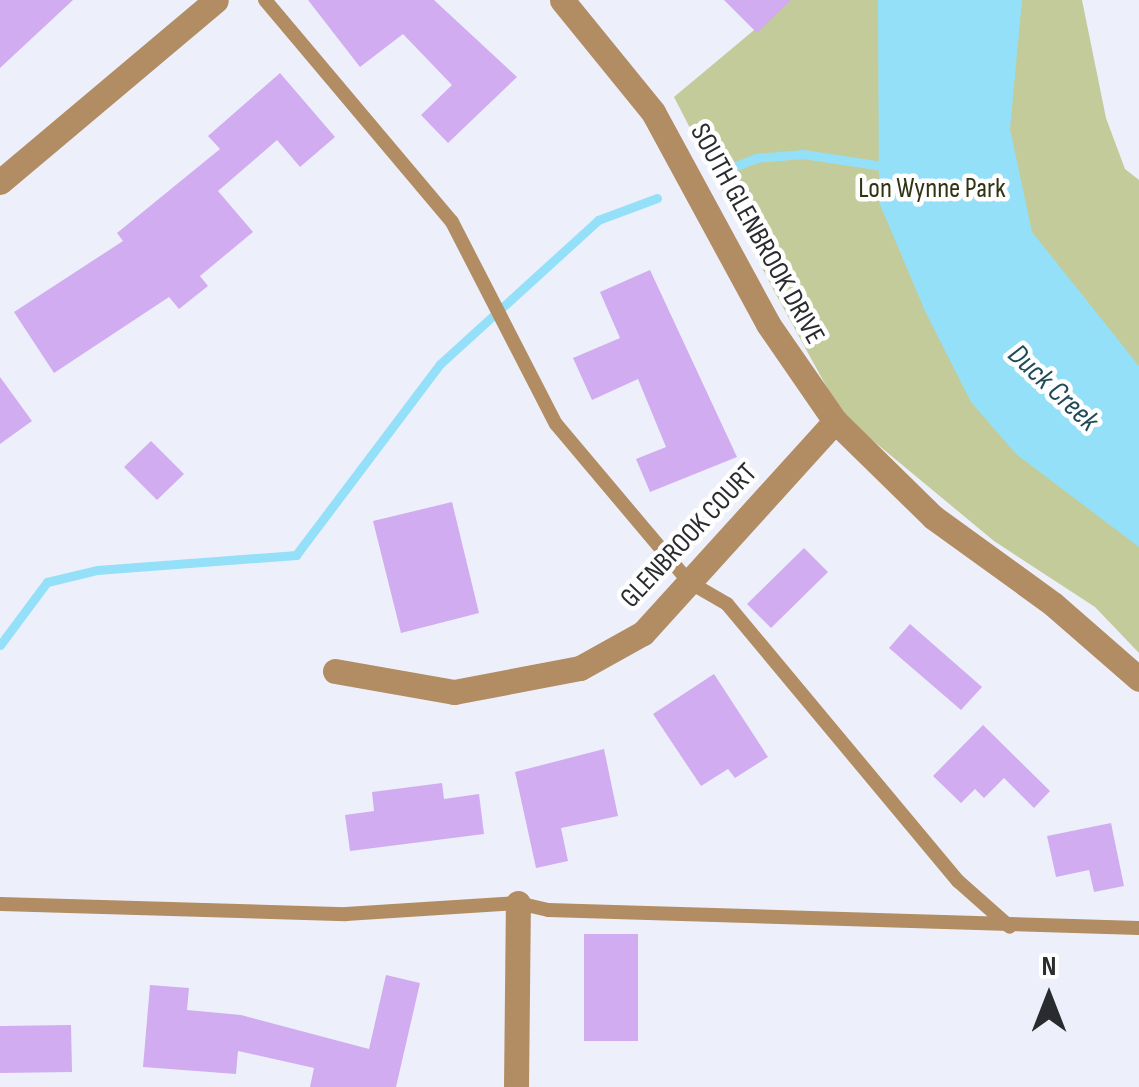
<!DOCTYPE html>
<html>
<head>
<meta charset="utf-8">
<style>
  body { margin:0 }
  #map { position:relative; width:1139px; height:1087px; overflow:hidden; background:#edf0fa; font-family:"Sofia Sans Condensed",sans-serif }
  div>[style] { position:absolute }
  .green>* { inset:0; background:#c2cb99 }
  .water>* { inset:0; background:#95e0f9 }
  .stream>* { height:9px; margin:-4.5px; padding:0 4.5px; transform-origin:4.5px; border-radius:4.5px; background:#95e0f9 }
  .building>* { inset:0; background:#d1acf0 }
  .service>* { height:14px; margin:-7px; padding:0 7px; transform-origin:7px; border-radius:7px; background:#b28d63 }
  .minor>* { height:25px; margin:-12.5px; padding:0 12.5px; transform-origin:12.5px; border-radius:12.5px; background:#b28d63 }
  .tertiary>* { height:25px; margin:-12.5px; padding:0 12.5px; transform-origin:12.5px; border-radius:12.5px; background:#b28d63 }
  span { translate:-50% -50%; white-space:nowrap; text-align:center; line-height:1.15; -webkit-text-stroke:9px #fefefe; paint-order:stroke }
  .park-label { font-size:28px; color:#303412 }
  .street-label { font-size:28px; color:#2a2b2e }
  .water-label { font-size:30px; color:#1f4b58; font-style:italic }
  .north { position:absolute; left:999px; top:947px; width:100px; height:100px; -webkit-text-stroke:8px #fefefe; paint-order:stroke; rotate:0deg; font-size:28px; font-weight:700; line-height:40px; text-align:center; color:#2a2b2e }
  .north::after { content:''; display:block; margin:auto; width:35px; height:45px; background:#2a2b2e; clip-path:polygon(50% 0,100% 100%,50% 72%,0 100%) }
</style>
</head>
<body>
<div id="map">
  <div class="green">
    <div style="clip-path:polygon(790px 0,1082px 0,1106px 118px,1125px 169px,1139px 180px,1139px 653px,1095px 607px,994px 541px,842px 415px,773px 289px,674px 97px)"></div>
  </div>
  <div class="water">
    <div style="clip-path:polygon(878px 0,1022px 0,1010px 129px,1032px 232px,1139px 366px,1139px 547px,1016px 454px,971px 402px,925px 311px,879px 202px)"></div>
  </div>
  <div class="stream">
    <div style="left:720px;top:172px;width:39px;rotate:-21deg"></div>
    <div style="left:756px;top:158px;width:47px;rotate:-4.9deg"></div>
    <div style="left:803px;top:154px;width:87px;rotate:8.6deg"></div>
    <div style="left:0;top:645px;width:79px;rotate:-53.3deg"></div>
    <div style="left:47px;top:582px;width:51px;rotate:-13.5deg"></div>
    <div style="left:97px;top:570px;width:200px;rotate:-4.3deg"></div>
    <div style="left:296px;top:555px;width:239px;rotate:-53deg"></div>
    <div style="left:440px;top:364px;width:214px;rotate:-42.3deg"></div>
    <div style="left:598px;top:220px;width:63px;rotate:-20.4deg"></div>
  </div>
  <div class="building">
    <div style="clip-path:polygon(0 0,73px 0,0 68px)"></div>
    <div style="clip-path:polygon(308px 0,434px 0,517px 77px,448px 143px,421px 115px,452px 85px,403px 34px,360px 67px)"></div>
    <div style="clip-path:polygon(724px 0,791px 0,757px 33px)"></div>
    <div style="clip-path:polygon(280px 73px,335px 137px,300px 167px,277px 140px,218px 191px,253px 232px,200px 276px,208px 286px,179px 309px,169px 297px,54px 373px,14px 312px,123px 241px,117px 233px,220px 149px,208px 136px)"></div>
    <div style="clip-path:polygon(650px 270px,737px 457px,650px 492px,636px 459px,666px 447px,638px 379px,592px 400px,573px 358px,620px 338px,600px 292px)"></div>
    <div style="clip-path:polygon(0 377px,32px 421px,0 444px)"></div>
    <div style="clip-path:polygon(151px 441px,184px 474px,157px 500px,124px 467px)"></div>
    <div style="clip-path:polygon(452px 502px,479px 613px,401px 633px,373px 521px)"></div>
    <div style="clip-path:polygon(804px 548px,828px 572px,771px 628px,747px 604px)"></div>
    <div style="clip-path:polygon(910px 624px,982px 687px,961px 710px,889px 648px)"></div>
    <div style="clip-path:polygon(714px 674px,768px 757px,735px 778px,728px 769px,701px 786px,653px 714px)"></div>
    <div style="clip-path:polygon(983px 725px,1050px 791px,1034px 808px,1004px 778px,984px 798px,975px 789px,961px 803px,933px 776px)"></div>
    <div style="clip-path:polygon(604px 749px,618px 816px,561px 828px,568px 861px,536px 868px,515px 772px)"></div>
    <div style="clip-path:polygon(442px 783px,444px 799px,479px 794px,484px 834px,350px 851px,345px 815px,374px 811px,372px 792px)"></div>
    <div style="clip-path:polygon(1111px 823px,1124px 886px,1094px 892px,1089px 870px,1056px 877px,1047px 836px)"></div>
    <div style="clip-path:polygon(584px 934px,638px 934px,638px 1041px,584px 1041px)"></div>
    <div style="clip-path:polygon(386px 975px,420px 983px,396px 1087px,310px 1087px,314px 1068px,238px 1051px,236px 1074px,143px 1067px,150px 985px,189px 988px,187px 1010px,241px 1015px,369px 1049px)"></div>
    <div style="clip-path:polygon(71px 1025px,72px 1072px,0 1073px,0 1026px)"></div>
  </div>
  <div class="service">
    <div style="left:265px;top:0;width:290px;rotate:49.9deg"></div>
    <div style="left:452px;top:222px;width:227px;rotate:62.8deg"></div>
    <div style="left:556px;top:424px;width:207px;rotate:49.9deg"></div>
    <div style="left:689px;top:582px;width:44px;rotate:30.1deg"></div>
    <div style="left:727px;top:604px;width:361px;rotate:50.2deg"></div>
    <div style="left:958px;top:881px;width:69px;rotate:41.5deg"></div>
    <div style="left:0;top:904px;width:346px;rotate:1.7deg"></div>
    <div style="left:346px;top:914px;width:172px;rotate:-3.7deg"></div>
    <div style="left:518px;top:903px;width:31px;rotate:13deg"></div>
    <div style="left:548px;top:910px;width:591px;rotate:1.74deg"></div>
  </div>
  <div class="minor">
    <div style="left:0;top:182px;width:282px;rotate:-40.1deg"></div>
    <div style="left:335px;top:671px;width:121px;rotate:10deg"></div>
    <div style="left:454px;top:692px;width:128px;rotate:-10.8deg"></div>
    <div style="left:580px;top:668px;width:72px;rotate:-29.1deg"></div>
    <div style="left:643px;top:633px;width:286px;rotate:-47.8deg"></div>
    <div style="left:516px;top:1087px;width:184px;rotate:-89.4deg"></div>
  </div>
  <div class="tertiary">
    <div style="left:562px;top:0;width:144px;rotate:50.9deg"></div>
    <div style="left:653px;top:112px;width:241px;rotate:61.5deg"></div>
    <div style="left:768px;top:324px;width:118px;rotate:55.4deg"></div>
    <div style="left:835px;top:421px;width:137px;rotate:44.4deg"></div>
    <div style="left:933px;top:517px;width:148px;rotate:35.9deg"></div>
    <div style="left:1053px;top:604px;width:114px;rotate:41.1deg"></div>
  </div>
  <div class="park-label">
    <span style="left:932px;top:189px">Lon Wynne Park</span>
  </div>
  <div class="street-label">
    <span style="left:757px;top:234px;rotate:61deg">SOUTH GLENBROOK DRIVE</span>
    <span style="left:689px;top:536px;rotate:-47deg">GLENBROOK COURT</span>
  </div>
  <div class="water-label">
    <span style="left:1053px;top:388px;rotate:43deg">Duck Creek</span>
  </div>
  <div class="north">N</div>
</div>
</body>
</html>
